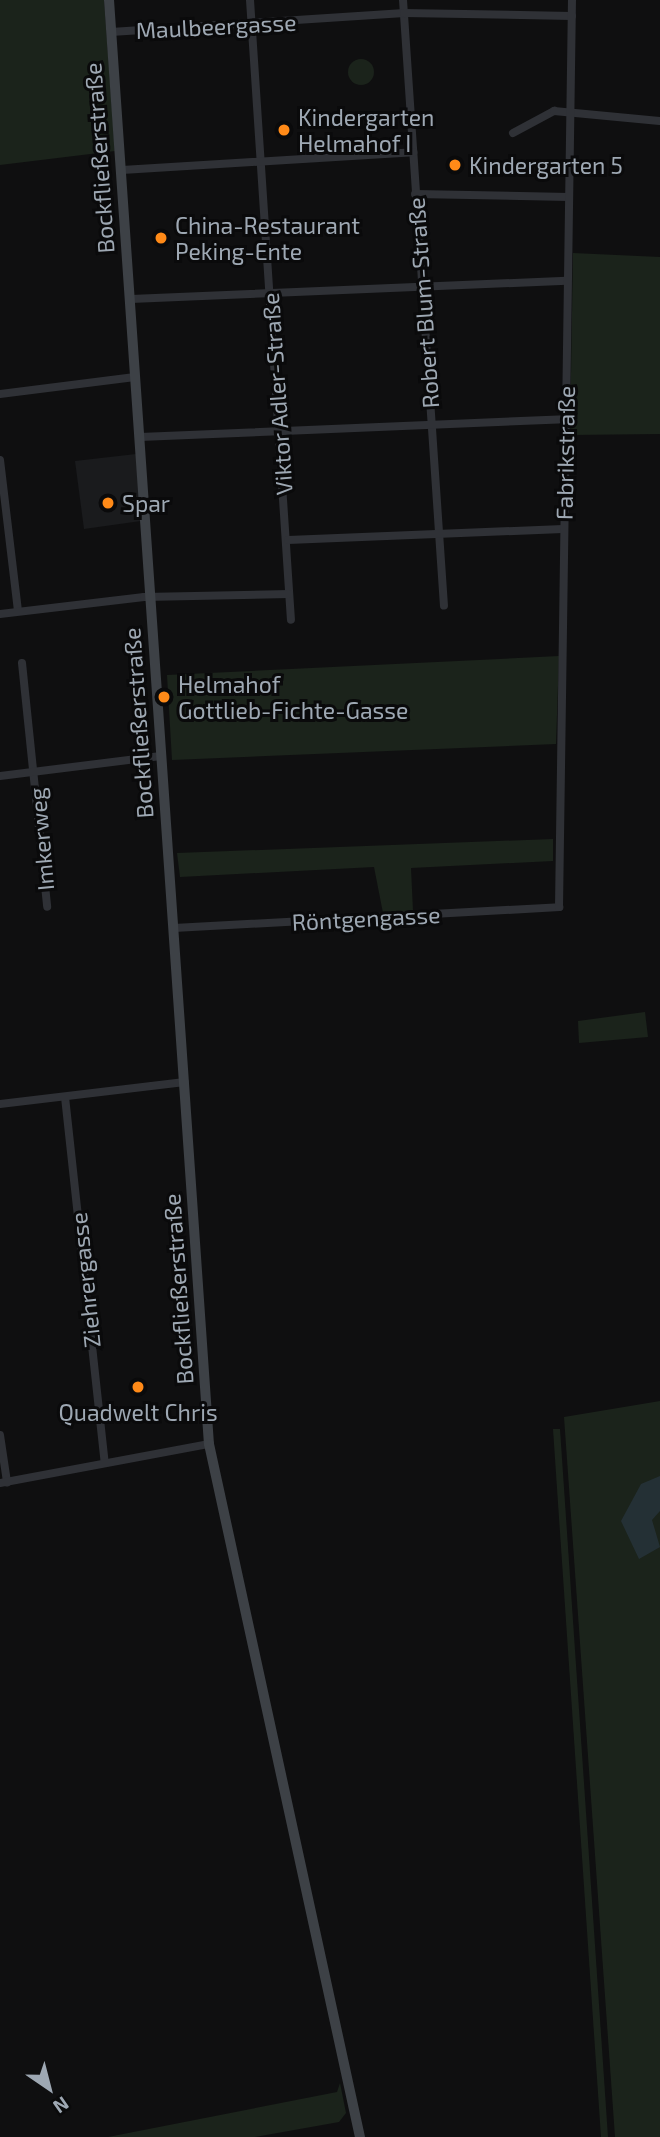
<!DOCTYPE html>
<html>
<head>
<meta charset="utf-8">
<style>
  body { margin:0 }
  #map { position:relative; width:660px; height:2137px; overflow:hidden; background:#0f0f10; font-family:"Exo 2",sans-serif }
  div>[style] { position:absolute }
  .built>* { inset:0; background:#1a1b1d }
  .green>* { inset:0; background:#1b231b }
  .round { border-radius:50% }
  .water>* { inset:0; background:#243035 }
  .minor>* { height:8px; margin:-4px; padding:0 4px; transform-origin:4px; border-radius:4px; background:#2f3136 }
  .secondary>* { height:10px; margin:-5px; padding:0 5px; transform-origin:5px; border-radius:5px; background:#3d4146 }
  .dots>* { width:19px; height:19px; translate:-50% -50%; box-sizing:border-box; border:4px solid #0a0a0b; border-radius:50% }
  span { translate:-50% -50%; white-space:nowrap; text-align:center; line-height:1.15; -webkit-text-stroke:6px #0a0a0b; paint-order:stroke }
  .street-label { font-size:23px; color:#9ea8b3 }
  .poi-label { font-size:23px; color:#9ea8b3 }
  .left { translate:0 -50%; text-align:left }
  .north { position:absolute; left:14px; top:2053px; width:70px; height:70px; -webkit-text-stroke:5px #0a0a0b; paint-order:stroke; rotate:145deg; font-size:19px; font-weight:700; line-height:28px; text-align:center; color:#9ea8b3 }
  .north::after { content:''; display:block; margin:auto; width:24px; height:32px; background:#9ea8b3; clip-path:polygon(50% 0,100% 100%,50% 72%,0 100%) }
</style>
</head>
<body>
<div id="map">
  <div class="built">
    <div style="clip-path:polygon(136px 454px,141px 521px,84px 529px,75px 461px)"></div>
  </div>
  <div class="green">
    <div style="clip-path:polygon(0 0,104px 0,115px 151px,0 165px)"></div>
    <div class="round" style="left:348px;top:59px;width:26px;height:26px"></div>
    <div style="clip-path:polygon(573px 253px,660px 257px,660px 434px,570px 435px)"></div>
    <div style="clip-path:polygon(559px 656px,556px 744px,172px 760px,167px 675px)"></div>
    <div style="clip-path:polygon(553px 839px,553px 861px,411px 868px,413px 911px,383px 913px,374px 867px,180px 877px,177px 853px)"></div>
    <div style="clip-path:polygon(645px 1012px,648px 1037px,579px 1043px,578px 1021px)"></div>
    <div style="clip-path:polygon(660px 1401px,660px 2137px,615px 2137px,564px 1417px)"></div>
    <div style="clip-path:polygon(553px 1429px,560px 1429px,608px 2137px,601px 2137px)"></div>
    <div style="clip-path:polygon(340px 2083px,346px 2113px,339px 2122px,255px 2137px,108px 2137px,337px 2092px)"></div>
  </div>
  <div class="water">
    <div style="clip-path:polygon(660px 1476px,660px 1511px,652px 1520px,660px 1547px,639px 1559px,621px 1521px,641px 1484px)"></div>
  </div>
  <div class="minor">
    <div style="left:250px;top:0;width:621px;rotate:86.22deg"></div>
    <div style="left:403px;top:0;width:607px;rotate:86.13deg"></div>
    <div style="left:111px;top:32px;width:294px;rotate:-3.7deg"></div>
    <div style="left:404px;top:13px;width:168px;rotate:1deg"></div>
    <div style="left:513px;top:133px;width:47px;rotate:-28.2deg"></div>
    <div style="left:554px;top:111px;width:106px;rotate:5.4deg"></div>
    <div style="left:122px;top:170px;width:292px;rotate:-3.5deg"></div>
    <div style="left:415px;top:194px;width:154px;rotate:1.1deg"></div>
    <div style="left:131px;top:299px;width:436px;rotate:-2.4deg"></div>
    <div style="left:0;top:394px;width:136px;rotate:-7.2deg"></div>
    <div style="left:140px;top:437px;width:425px;rotate:-2.4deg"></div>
    <div style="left:0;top:460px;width:152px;rotate:83.2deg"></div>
    <div style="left:288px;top:540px;width:275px;rotate:-2.3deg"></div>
    <div style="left:0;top:614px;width:145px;rotate:-6.7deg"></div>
    <div style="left:144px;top:597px;width:145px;rotate:-1.2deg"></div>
    <div style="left:22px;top:663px;width:245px;rotate:84.1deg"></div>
    <div style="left:0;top:776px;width:162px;rotate:-7.1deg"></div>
    <div style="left:174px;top:928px;width:386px;rotate:-3.1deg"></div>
    <div style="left:559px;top:907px;width:907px;rotate:-89.18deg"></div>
    <div style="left:65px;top:1097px;width:368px;rotate:83.8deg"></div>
    <div style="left:0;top:1104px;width:186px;rotate:-6.8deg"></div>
    <div style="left:0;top:1435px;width:48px;rotate:81.5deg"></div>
    <div style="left:0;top:1483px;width:213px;rotate:-10.6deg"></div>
  </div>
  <div class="secondary">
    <div style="left:109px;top:0;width:1447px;rotate:86.04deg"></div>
    <div style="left:209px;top:1444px;width:709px;rotate:77.71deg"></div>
  </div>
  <div class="dots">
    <div style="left:284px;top:130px;background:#ff8a18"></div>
    <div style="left:455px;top:165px;background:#ff8a18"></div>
    <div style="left:161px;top:238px;background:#ff8a18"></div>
    <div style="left:108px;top:503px;background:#ff8a18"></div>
    <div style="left:164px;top:697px;background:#ff8a18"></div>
    <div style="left:138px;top:1387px;background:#ff8a18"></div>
  </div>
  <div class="street-label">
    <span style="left:216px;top:26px;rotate:-3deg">Maulbeergasse</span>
    <span style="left:99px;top:158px;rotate:-94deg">Bockfließerstraße</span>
    <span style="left:423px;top:303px;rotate:-94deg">Robert Blum-Straße</span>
    <span style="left:277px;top:394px;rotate:-94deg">Viktor Adler-Straße</span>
    <span style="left:565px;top:453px;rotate:-89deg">Fabrikstraße</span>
    <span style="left:138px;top:723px;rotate:-94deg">Bockfließerstraße</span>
    <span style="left:41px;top:839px;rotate:-95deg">Imkerweg</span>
    <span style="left:366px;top:918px;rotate:-3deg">Röntgengasse</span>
    <span style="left:85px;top:1280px;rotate:-96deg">Ziehrergasse</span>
    <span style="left:178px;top:1289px;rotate:-94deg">Bockfließerstraße</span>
  </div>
  <div class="poi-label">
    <span class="left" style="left:298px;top:130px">Kindergarten<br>Helmahof I</span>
    <span class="left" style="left:469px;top:165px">Kindergarten 5</span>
    <span class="left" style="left:175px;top:238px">China-Restaurant<br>Peking-Ente</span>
    <span class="left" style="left:122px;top:503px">Spar</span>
    <span class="left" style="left:178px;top:697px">Helmahof<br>Gottlieb-Fichte-Gasse</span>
    <span style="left:138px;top:1412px">Quadwelt Chris</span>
  </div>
  <div class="north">N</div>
</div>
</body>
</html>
